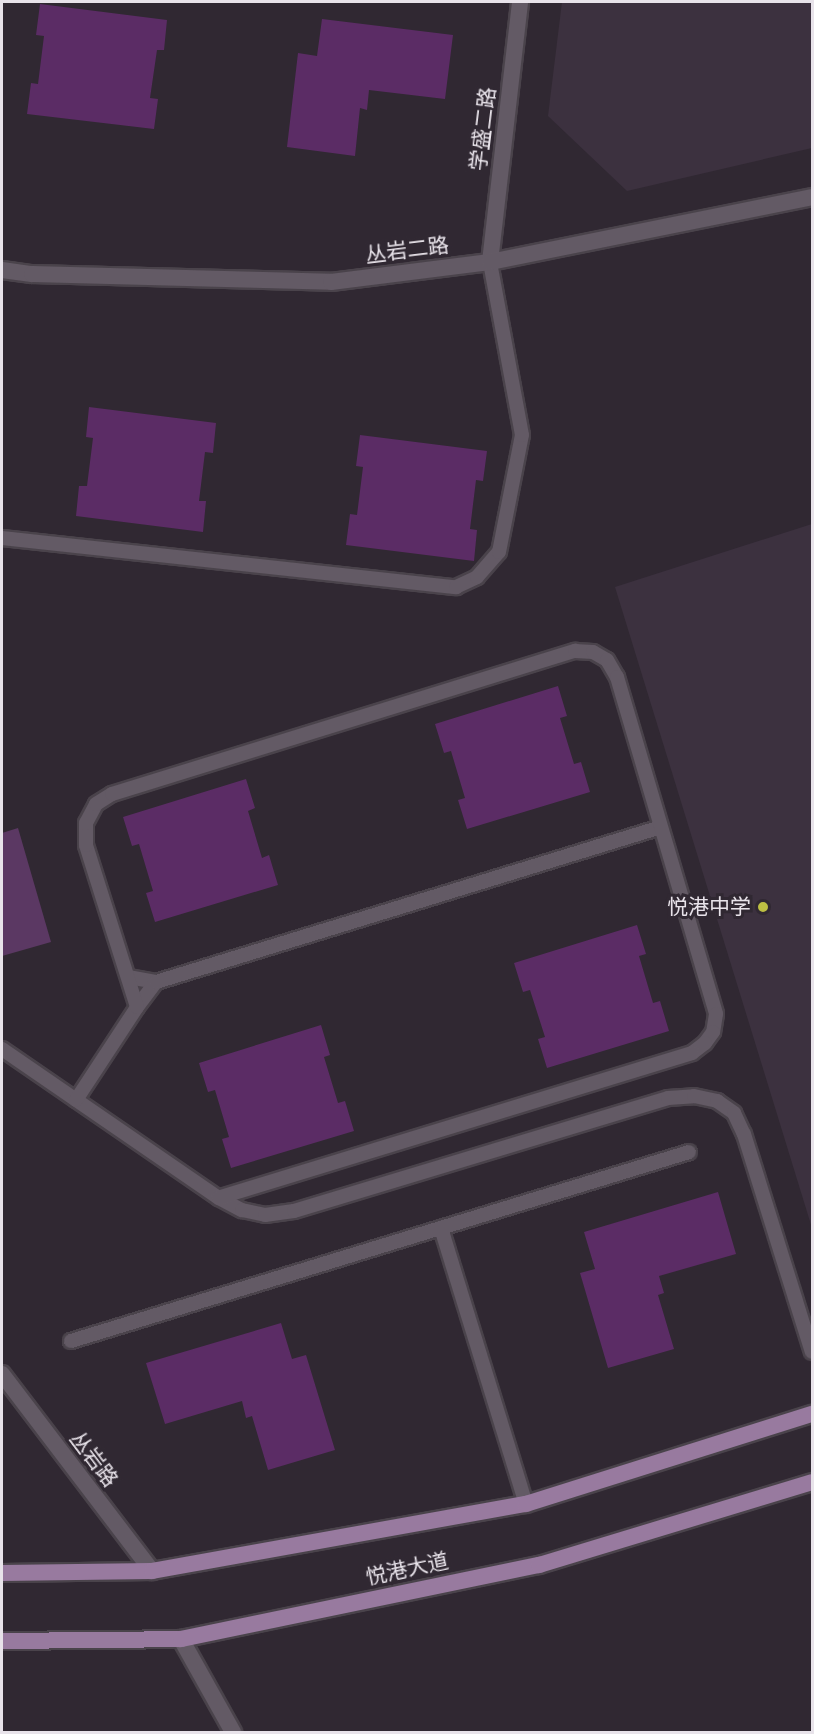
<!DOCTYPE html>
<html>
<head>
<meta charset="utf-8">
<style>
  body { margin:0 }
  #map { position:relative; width:814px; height:1734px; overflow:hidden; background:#302832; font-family:Roboto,"Noto Sans SC",sans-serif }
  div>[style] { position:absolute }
  .built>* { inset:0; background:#3c313f }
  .green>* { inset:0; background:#5b3863 }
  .building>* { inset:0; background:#5b2c65 }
  .roads { filter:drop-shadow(2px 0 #4a434b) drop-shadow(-2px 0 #4a434b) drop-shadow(0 2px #4a434b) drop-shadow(0 -2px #4a434b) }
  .service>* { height:14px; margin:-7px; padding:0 7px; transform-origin:7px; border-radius:7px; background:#635a65 }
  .tertiary>* { height:16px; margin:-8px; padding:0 8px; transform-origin:8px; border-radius:8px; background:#635a65 }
  .primary>* { height:16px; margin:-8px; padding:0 8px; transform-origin:8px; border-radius:8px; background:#987a9f }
  .dots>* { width:16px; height:16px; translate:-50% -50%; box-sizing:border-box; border:3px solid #302832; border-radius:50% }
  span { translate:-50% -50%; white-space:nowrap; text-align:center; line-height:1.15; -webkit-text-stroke:6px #302832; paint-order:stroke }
  .street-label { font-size:21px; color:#e8e3ea }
  .poi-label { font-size:21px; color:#e8e3ea }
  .right { translate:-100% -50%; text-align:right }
  .frame { position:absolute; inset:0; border:3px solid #e8e3ea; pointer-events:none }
</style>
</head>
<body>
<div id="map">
  <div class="built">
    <div style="clip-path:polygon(562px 2px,812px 2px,812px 148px,627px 191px,548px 116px)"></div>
    <div style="clip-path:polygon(812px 524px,812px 1228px,615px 587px)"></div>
  </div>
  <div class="green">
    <div style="clip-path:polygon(18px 828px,51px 942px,2px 956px,2px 833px)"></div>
  </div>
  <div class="building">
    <div style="clip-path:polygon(40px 4px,167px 20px,164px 50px,157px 50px,150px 98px,158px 99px,154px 129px,27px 114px,31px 83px,38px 84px,44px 36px,36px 35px)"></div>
    <div style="clip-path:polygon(322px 19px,453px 35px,445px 99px,369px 90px,367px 110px,360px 108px,355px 156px,287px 147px,298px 53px,317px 56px)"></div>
    <div style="clip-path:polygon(89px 407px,216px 423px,213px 453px,205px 452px,199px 501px,206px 501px,203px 532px,76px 516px,79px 486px,87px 486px,93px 438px,86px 437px)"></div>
    <div style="clip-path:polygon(360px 435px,487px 451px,483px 481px,476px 480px,470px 529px,477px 530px,474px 561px,346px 545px,350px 514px,357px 515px,363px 467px,356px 466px)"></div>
    <div style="clip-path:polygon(558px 686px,567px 716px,560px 718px,574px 764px,581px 762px,590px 792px,467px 829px,458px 800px,465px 798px,451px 751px,444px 753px,435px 724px)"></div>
    <div style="clip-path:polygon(246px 779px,255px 808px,248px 811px,262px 858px,269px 855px,278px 885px,155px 922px,146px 893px,153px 891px,139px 844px,132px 846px,123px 817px)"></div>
    <div style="clip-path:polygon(637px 925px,646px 954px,639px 956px,653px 1003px,660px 1001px,669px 1031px,547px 1068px,538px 1039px,545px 1037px,530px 990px,523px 992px,514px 963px)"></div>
    <div style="clip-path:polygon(321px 1025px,330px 1055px,324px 1057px,338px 1103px,345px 1101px,354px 1131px,231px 1168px,222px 1139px,229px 1137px,215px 1090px,208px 1092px,199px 1063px)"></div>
    <div style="clip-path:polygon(718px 1192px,736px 1254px,659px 1276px,664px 1293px,658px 1295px,674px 1349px,608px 1368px,580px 1273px,595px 1269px,584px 1232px)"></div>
    <div style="clip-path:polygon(281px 1323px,292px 1359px,306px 1355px,335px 1450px,268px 1470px,252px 1416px,246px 1418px,242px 1401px,165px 1424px,146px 1363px)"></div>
  </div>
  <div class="roads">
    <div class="service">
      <div style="left:2px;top:538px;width:457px;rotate:6.2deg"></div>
      <div style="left:456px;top:587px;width:23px;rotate:-25deg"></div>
      <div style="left:477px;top:577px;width:33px;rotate:-49deg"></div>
      <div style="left:499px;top:552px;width:119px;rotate:-78.9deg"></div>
      <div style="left:522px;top:435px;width:176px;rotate:-100.5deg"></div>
      <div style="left:128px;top:977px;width:28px;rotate:10deg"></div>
      <div style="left:137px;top:1007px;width:31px;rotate:-53deg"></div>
      <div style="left:156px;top:982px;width:528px;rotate:-17.06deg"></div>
      <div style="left:2px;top:1049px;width:263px;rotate:34.5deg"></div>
      <div style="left:219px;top:1198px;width:26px;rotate:28deg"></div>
      <div style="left:242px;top:1210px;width:24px;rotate:12deg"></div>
      <div style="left:265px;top:1215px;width:29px;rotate:-8deg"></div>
      <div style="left:294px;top:1211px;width:391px;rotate:-16.8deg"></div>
      <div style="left:668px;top:1098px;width:26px;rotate:-4deg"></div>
      <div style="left:694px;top:1096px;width:24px;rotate:12deg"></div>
      <div style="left:717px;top:1101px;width:21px;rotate:35deg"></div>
      <div style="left:734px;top:1113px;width:23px;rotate:65deg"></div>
      <div style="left:744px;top:1134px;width:228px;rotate:72.7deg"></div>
      <div style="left:76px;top:1100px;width:111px;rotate:-56.7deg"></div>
      <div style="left:137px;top:1007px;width:170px;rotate:-107.5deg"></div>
      <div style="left:86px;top:845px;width:22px;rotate:-90deg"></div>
      <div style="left:86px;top:823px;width:21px;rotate:-62deg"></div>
      <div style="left:96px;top:804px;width:19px;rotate:-32deg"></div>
      <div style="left:112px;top:794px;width:485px;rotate:-17.2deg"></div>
      <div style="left:575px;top:651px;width:18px;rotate:3deg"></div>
      <div style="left:593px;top:652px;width:16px;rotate:30deg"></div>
      <div style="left:607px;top:660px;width:20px;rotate:60deg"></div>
      <div style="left:617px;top:677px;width:351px;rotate:73.6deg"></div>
      <div style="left:716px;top:1014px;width:18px;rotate:99deg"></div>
      <div style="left:713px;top:1032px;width:14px;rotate:126deg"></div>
      <div style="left:705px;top:1043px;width:16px;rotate:142deg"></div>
      <div style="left:692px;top:1053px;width:495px;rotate:163deg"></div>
      <div style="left:441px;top:1228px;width:289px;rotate:72.9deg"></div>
      <div style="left:71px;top:1341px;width:646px;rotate:-17deg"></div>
    </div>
    <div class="tertiary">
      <div style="left:490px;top:262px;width:262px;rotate:-83.4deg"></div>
      <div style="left:2px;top:270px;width:30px;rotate:8deg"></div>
      <div style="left:32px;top:274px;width:299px;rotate:1.5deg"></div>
      <div style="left:331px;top:282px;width:160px;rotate:-7.2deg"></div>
      <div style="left:490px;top:262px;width:328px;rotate:-11.4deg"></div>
      <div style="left:2px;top:1374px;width:248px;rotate:52.7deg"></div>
      <div style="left:181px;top:1639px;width:107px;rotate:60.8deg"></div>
    </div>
    <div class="primary">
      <div style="left:2px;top:1573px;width:150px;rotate:-0.8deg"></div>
      <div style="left:152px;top:1571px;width:380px;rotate:-10.2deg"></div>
      <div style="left:526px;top:1504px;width:300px;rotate:-17.5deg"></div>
      <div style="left:2px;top:1641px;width:179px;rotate:-0.6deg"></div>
      <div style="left:181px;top:1639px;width:366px;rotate:-11.7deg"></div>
      <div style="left:539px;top:1565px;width:285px;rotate:-16.9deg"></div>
    </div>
  </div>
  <div class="dots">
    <div style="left:763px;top:907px;background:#bdbf43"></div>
  </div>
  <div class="street-label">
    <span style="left:483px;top:129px;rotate:-83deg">学盛二路</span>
    <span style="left:407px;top:250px;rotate:-7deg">丛岩二路</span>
    <span style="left:94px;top:1459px;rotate:53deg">丛岩路</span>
    <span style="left:407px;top:1569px;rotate:-12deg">悦港大道</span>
  </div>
  <div class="poi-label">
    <span class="right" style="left:751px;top:907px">悦港中学</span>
  </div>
  <div class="frame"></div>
</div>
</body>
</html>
